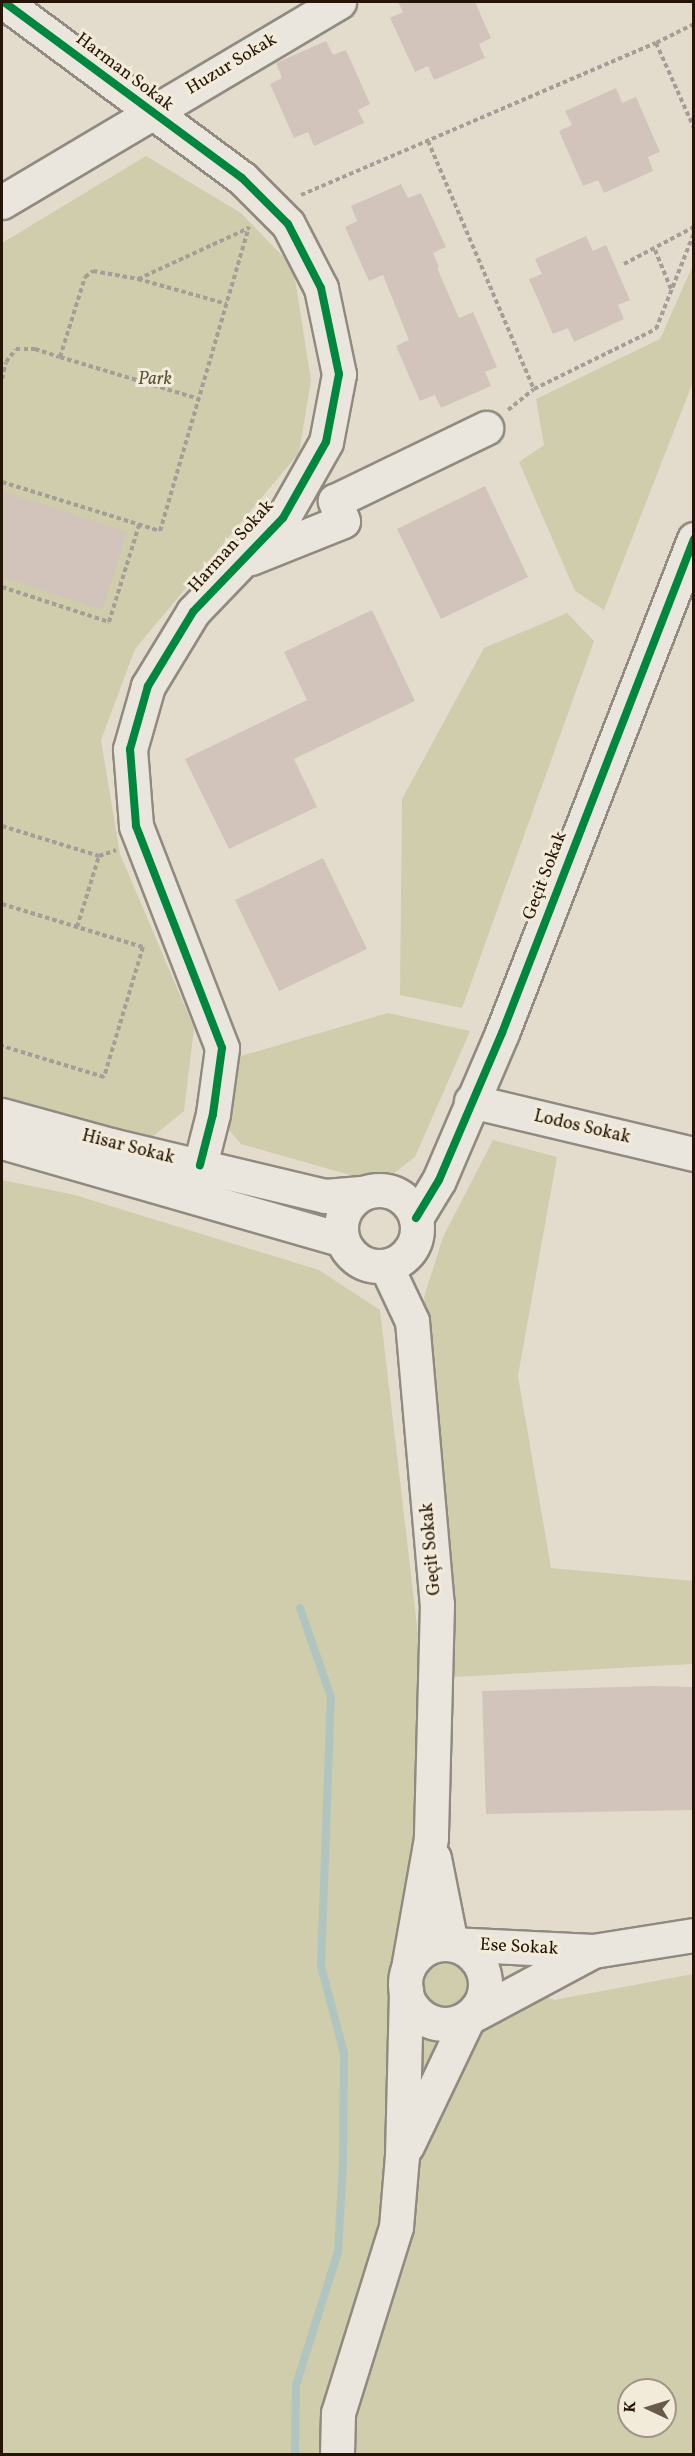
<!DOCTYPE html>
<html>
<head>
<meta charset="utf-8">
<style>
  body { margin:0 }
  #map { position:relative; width:695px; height:2456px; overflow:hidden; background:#e3dccd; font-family:Vollkorn,serif }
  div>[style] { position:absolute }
  .green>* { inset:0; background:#cfcdab }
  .stream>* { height:8px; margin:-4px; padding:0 4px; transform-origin:4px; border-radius:4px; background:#b0c5c0 }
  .building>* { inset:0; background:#d2c4ba }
  .path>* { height:4px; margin-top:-2px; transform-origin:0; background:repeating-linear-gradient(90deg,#a39f97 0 4.5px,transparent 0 7.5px) }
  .roads { filter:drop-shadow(2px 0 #908a80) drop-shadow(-2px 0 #908a80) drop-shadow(0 2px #908a80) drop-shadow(0 -2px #908a80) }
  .minor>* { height:33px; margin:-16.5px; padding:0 16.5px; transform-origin:16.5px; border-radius:16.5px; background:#eae6de }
  .minor>.ring { margin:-16.5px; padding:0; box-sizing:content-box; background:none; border:33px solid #eae6de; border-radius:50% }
  .cycleway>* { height:8px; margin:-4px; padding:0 4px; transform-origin:4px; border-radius:4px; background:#00873e }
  span { translate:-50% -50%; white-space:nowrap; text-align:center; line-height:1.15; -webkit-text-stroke:6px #f3ebd9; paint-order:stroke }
  .street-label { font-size:18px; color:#251507 }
  .park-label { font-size:18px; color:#5b5137; font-style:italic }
  .frame { position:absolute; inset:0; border:3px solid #251507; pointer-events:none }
  .north { position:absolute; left:617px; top:2378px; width:60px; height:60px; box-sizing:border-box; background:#f3ebd9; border:2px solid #a19585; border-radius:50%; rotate:274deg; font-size:16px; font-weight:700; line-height:24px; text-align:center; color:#251507 }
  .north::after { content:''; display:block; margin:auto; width:21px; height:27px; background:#685b4c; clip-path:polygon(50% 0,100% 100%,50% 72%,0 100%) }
</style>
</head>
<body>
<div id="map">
  <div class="green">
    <div style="clip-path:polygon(146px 156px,241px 213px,293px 267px,311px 380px,299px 453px,135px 649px,101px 740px,120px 854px,194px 1028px,184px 1111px,151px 1138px,2px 1101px,2px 243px)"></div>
    <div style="clip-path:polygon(693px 265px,693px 382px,604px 610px,575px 591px,519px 462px,544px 445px,536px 399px,660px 339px)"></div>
    <div style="clip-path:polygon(567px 613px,594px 641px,462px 1008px,400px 995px,402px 799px,484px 648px)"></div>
    <div style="clip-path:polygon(388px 1013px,470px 1031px,415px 1157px,394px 1173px,364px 1179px,241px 1144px,229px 1130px,226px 1114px,234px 1058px)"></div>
    <div style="clip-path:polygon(493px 1140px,557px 1157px,518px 1376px,551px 1568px,693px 1581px,693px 1664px,453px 1677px,445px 1475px,424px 1297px,443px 1237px)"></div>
    <div style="clip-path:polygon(evenodd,2px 1180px,75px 1195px,319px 1270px,380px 1310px,423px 1677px,449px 1952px,554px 2000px,693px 1974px,693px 2454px,2px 2454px,2px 1180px,629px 2390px,665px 2390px,665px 2426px,629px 2426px,629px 2390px)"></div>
  </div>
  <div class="stream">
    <div style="left:295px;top:2454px;width:69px;rotate:-89.2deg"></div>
    <div style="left:296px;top:2385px;width:139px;rotate:-72.5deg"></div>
    <div style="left:338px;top:2252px;width:86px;rotate:-86.7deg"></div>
    <div style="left:343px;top:2166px;width:113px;rotate:-89.5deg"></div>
    <div style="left:344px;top:2053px;width:90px;rotate:-104.8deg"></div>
    <div style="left:321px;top:1966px;width:269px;rotate:-87.9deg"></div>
    <div style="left:331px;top:1697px;width:94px;rotate:-109.2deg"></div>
  </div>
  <div class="building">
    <div style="clip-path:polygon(398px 2px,475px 2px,491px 38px,479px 44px,485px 58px,434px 80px,428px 66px,415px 72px,390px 18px,403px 12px)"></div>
    <div style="clip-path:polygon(326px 41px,333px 55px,346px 50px,370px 104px,358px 110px,364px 123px,314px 146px,308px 132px,294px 138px,270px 84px,282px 78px,276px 63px)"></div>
    <div style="clip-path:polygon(616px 88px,622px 103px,636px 97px,660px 152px,648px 157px,653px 171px,604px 193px,598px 180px,583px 186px,559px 131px,572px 125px,565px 111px)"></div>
    <div style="clip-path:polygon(401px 184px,408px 198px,421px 193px,446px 247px,433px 253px,439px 267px,437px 268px,459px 318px,473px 312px,497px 367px,485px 372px,491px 386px,441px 408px,435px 395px,420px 401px,396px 346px,409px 340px,383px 275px,369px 281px,345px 227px,357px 221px,351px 206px)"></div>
    <div style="clip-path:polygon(586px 236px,593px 251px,606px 245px,630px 300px,618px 305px,624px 319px,574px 342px,568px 328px,553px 334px,529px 279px,542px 274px,535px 259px)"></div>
    <div style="clip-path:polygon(485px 486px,528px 577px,441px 619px,397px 529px)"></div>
    <div style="clip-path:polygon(2px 491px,127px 532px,102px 610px,2px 577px)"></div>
    <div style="clip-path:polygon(372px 610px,415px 701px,294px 759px,317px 807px,229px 849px,185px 759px,307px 700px,284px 652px)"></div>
    <div style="clip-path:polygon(323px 858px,367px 949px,279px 991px,235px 900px)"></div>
    <div style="clip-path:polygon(653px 1686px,693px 1687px,693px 1810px,486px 1814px,482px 1691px)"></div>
  </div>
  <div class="path">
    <div style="left:694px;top:24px;width:42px;rotate:153.4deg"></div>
    <div style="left:656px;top:43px;width:93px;rotate:65.9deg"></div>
    <div style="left:428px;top:141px;width:270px;rotate:66.9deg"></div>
    <div style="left:301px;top:195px;width:386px;rotate:-23.2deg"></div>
    <div style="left:655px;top:250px;width:42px;rotate:67.7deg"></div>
    <div style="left:624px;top:264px;width:79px;rotate:-27.9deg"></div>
    <div style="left:138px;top:279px;width:92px;rotate:15.7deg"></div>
    <div style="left:60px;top:357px;width:145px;rotate:16.8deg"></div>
    <div style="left:2px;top:379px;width:17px;rotate:-77deg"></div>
    <div style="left:6px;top:362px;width:16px;rotate:-52deg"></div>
    <div style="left:16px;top:349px;width:19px"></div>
    <div style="left:35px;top:349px;width:26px;rotate:18deg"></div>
    <div style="left:60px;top:357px;width:84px;rotate:-72.6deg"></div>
    <div style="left:85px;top:277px;width:10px;rotate:-37deg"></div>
    <div style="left:93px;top:271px;width:46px;rotate:10.1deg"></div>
    <div style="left:138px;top:279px;width:122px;rotate:-24.7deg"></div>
    <div style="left:508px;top:410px;width:33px;rotate:-39deg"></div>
    <div style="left:534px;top:389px;width:136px;rotate:-26.2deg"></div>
    <div style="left:656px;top:329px;width:103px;rotate:-68.4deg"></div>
    <div style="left:2px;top:482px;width:165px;rotate:17.2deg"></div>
    <div style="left:160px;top:531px;width:317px;rotate:-73.7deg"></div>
    <div style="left:2px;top:587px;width:113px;rotate:18.1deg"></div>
    <div style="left:109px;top:622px;width:102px;rotate:-72.8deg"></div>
    <div style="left:2px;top:826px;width:102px;rotate:17.2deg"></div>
    <div style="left:2px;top:904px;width:147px;rotate:17deg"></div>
    <div style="left:143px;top:947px;width:136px;rotate:106.7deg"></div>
    <div style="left:104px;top:1077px;width:107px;rotate:-163.1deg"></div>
    <div style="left:77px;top:927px;width:74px;rotate:-72.8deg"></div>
    <div style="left:99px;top:856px;width:18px;rotate:-19deg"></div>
  </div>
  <div class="roads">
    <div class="minor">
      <div style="left:4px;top:2px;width:296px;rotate:36.5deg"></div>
      <div style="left:242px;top:178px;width:65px;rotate:45deg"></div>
      <div style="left:288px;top:224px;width:72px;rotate:62.7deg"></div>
      <div style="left:321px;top:288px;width:88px;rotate:78.2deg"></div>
      <div style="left:339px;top:374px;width:69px;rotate:100.8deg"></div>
      <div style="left:326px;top:442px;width:87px;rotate:119.5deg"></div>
      <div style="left:283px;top:518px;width:130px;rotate:133.8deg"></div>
      <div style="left:193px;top:612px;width:87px;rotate:121.3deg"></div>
      <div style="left:148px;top:686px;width:66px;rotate:105.9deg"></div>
      <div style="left:130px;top:749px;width:77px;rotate:85.5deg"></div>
      <div style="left:136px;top:826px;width:238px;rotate:68.8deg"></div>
      <div style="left:222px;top:1048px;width:67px;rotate:97.8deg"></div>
      <div style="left:213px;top:1114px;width:53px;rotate:104.3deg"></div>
      <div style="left:2px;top:202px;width:392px;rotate:-30.7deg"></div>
      <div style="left:251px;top:558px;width:99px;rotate:-21.9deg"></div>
      <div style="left:343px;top:521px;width:22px;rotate:-112deg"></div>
      <div style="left:335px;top:501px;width:168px;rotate:-25.8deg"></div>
      <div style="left:471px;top:1101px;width:229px;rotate:13.4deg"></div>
      <div style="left:2px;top:1115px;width:113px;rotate:15.4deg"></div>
      <div style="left:111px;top:1145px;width:220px;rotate:13.4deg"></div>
      <div style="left:325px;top:1196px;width:36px;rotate:-5deg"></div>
      <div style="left:2px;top:1142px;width:353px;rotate:16deg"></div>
      <div class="ring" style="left:341px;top:1190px;width:43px;height:43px"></div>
      <div style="left:416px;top:1218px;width:44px;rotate:-58.8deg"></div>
      <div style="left:439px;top:1180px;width:160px;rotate:-66.8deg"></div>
      <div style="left:502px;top:1033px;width:530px;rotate:-68.76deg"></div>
      <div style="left:386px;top:1266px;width:61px;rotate:64.7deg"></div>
      <div style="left:412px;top:1321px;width:284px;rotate:85deg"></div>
      <div style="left:437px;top:1604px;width:234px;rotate:91.5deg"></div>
      <div style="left:431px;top:1838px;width:133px;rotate:100deg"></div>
      <div style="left:434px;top:1858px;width:88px;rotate:78.8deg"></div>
      <div style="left:451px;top:1944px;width:142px;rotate:2.8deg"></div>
      <div style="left:593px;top:1951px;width:102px;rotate:-9deg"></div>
      <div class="ring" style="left:405px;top:1944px;width:47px;height:47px"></div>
      <div style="left:407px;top:2146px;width:142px;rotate:-64.5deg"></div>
      <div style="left:468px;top:2018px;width:142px;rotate:-28.2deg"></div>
      <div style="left:337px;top:2454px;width:41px;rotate:-88.6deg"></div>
      <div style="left:338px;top:2413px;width:195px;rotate:-72.7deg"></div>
      <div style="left:396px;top:2227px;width:71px;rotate:-85.2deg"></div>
      <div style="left:402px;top:2156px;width:166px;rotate:-88.6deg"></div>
    </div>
  </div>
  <div class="cycleway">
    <div style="left:4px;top:2px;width:296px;rotate:36.5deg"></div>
    <div style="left:242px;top:178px;width:65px;rotate:45deg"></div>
    <div style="left:288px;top:224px;width:72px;rotate:62.7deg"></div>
    <div style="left:321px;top:288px;width:88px;rotate:78.2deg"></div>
    <div style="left:339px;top:374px;width:69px;rotate:100.8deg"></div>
    <div style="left:326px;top:442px;width:87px;rotate:119.5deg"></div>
    <div style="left:283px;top:518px;width:130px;rotate:133.8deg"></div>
    <div style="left:193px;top:612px;width:87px;rotate:121.3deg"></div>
    <div style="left:148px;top:686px;width:66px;rotate:105.9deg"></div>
    <div style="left:130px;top:749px;width:77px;rotate:85.5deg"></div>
    <div style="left:136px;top:826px;width:238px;rotate:68.8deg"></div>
    <div style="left:222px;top:1048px;width:67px;rotate:97.8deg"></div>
    <div style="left:213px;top:1114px;width:53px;rotate:104.3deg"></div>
    <div style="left:416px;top:1218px;width:44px;rotate:-58.8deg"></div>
    <div style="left:439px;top:1180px;width:160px;rotate:-66.8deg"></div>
    <div style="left:502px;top:1033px;width:530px;rotate:-68.76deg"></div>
  </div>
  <div class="street-label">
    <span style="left:232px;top:65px;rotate:-31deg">Huzur Sokak</span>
    <span style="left:124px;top:73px;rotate:37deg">Harman Sokak</span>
    <span style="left:232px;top:547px;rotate:-48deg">Harman Sokak</span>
    <span style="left:546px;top:876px;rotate:-69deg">Geçit Sokak</span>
    <span style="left:582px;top:1128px;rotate:13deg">Lodos Sokak</span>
    <span style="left:128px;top:1148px;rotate:14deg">Hisar Sokak</span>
    <span style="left:432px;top:1549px;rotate:-95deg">Geçit Sokak</span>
    <span style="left:519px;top:1948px;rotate:3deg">Ese Sokak</span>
  </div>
  <div class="park-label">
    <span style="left:155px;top:380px">Park</span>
  </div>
  <div class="frame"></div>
  <div class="north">K</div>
</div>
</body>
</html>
